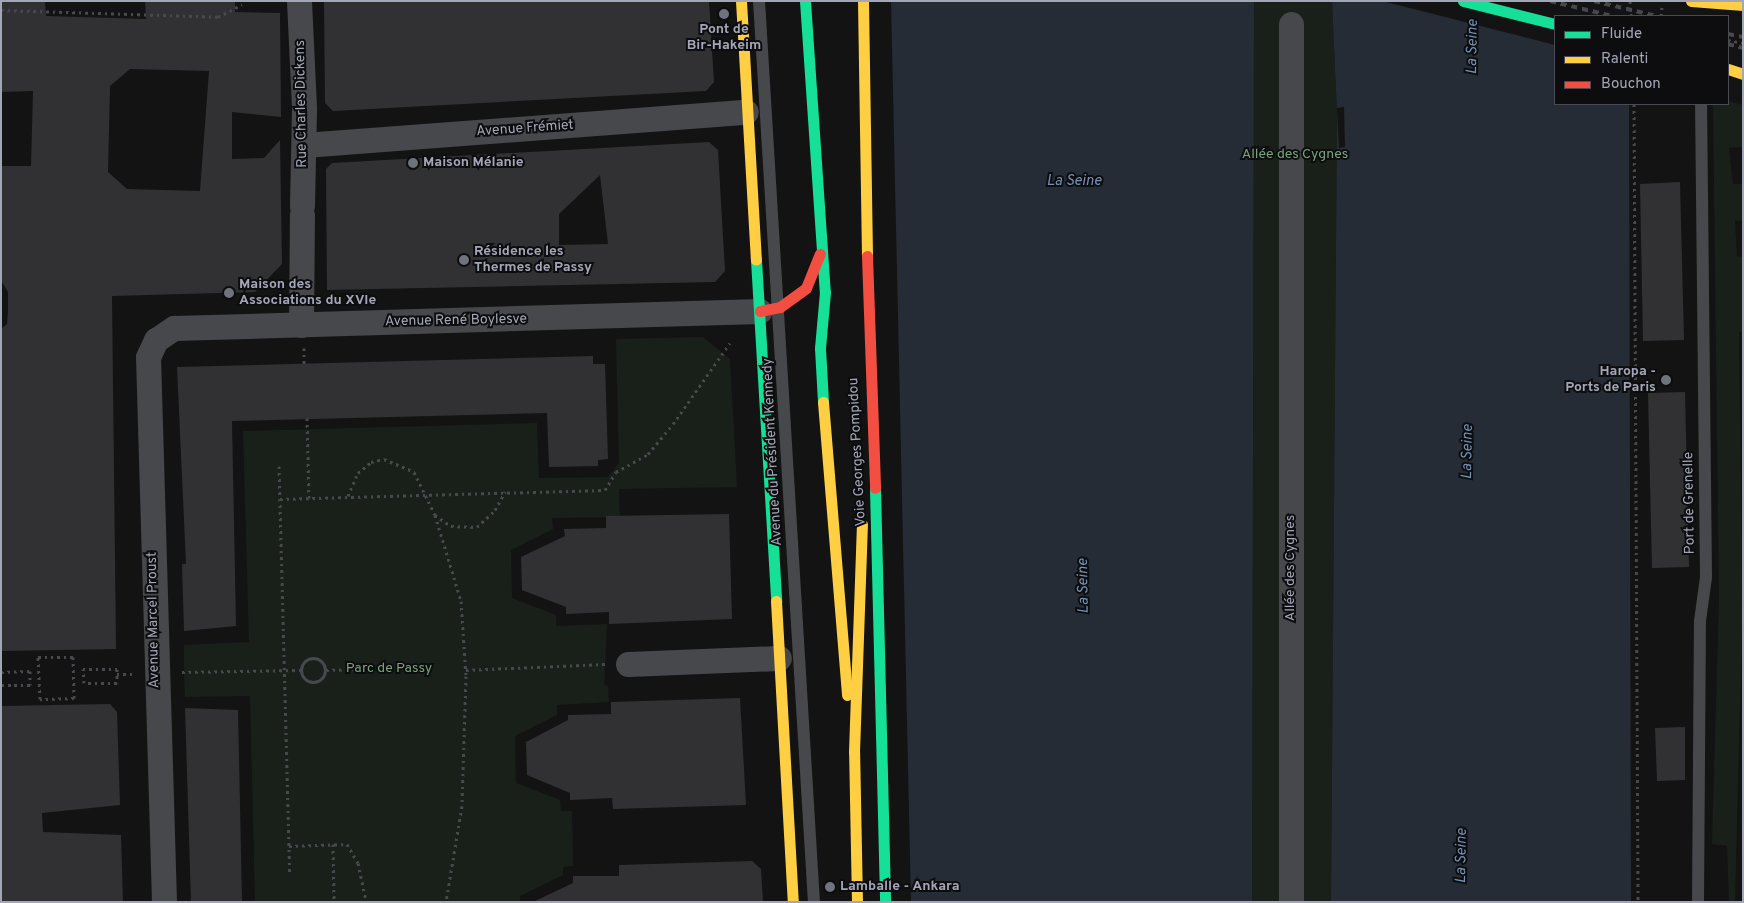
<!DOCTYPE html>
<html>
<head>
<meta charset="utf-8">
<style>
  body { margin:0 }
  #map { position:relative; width:1744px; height:903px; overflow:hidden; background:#131313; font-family:Overpass,sans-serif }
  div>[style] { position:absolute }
  .green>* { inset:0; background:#19201a }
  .water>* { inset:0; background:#252c35 }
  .pier>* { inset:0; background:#131313 }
  .building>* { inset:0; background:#313133 }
  .path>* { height:3px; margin-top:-1.5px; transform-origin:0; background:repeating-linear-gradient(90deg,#48494d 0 2.5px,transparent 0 6.5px) }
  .path>.ring { margin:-1.5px; padding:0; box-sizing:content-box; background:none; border:3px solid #48494d; border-radius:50% }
  .lane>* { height:12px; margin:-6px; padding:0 6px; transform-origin:6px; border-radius:6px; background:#46484c }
  .street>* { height:25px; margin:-12.5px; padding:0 12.5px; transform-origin:12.5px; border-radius:12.5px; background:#46484c }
  .fast>* { height:11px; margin:-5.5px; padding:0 5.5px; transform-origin:5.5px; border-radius:5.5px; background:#16e098 }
  .slow>* { height:11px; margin:-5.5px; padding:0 5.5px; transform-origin:5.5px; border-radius:5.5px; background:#ffcf43 }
  .jam>* { height:11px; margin:-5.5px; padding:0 5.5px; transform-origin:5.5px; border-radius:5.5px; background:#f24e42 }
  .rail>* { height:4px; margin-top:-2px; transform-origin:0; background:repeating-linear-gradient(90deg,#46484b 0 6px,transparent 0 11px) }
  .dots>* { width:14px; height:14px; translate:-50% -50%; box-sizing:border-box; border:2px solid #0d0d0f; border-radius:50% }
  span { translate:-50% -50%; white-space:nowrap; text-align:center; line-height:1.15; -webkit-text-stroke:4px #0d0d0f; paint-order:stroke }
  .poi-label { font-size:14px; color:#a2a6b6; font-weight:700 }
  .left { translate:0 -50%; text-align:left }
  .right { translate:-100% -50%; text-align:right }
  .street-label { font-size:14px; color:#a2a6b6 }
  .park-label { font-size:14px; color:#77a37d }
  .water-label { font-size:15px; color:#7591b5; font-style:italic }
  .frame { position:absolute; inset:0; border:2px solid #a2a6b6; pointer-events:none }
  .legend { position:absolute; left:1554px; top:15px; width:175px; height:90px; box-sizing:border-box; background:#0d0d0f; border:1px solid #494a52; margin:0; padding:6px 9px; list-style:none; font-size:15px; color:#a2a6b6 }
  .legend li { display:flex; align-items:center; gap:10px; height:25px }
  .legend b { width:25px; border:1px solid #494a52 }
</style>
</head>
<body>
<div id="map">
  <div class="green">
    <div style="clip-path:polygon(1254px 1px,1332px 1px,1337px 113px,1331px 902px,1252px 902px)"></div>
    <div style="clip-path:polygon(1728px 101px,1743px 105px,1743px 147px,1729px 148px,1733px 184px,1743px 184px,1743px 220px,1735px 221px,1737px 256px,1743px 257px,1743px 331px,1739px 332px,1742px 621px,1735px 902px,1729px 902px,1727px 846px,1712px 844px,1719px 598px,1713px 104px)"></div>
    <div style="clip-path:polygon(703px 337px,730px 359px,737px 487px,619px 489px,620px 517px,552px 518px,553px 529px,511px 550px,512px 598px,556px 615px,556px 626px,607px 624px,604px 685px,608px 686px,609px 702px,557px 705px,557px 715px,515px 736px,516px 783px,560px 800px,561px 811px,572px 811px,573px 866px,563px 867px,563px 875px,520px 896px,520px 902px,255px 902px,250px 696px,185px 697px,184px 672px,184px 645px,249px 642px,243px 431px,537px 423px,539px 478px,608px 477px,619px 463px,616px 339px)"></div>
  </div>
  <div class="water">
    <div style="clip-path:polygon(891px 1px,1254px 1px,1252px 902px,911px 902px)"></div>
    <div style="clip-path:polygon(1332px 1px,1624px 1px,1555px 16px,1555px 104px,1629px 104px,1631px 902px,1331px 902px,1337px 113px)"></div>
  </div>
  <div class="pier">
    <div style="clip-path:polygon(1382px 1px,1627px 1px,1628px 16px,1555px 16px,1555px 45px)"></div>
    <div style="clip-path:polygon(1344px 107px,1345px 147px,1339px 148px,1337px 108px)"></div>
  </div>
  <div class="building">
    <div style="clip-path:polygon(evenodd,1px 1px,45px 1px,46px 16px,146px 19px,145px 1px,235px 1px,235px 12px,280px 13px,281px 117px,232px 112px,232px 159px,264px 158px,280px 140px,282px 264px,255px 292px,112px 296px,116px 649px,1px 651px,1px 329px,7px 324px,8px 310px,8px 292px,2px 282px,2px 166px,31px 166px,33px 91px,1px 92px,1px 1px,130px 69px,209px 71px,200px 191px,127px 189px,108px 172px,110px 86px,130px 69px)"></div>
    <div style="clip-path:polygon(324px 1px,709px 1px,714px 82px,706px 91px,333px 111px,325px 103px)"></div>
    <div style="clip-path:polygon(evenodd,709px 142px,718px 150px,725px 271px,715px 282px,327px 290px,326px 169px,332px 163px,709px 142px,600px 175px,608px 244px,559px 245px,559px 214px,600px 175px)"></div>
    <div style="clip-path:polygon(1680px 182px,1684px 340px,1643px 341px,1640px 184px)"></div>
    <div style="clip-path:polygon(593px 356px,593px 364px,605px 364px,608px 459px,598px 460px,598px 466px,549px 467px,547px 413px,232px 421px,236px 626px,184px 631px,182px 564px,186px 564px,177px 367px)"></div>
    <div style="clip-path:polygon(1685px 392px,1689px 567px,1652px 568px,1648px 393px)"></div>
    <div style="clip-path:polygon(729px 514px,732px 619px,609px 624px,609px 612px,566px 614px,566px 607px,522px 590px,521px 557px,565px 536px,564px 529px,606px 528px,606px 516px)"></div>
    <div style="clip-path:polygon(740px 698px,746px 805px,613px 809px,612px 798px,570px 800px,570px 793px,527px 775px,526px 742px,568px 720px,568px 715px,611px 714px,611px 702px)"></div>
    <div style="clip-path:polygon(110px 704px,117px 712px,120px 805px,42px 813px,43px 832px,121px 835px,123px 902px,1px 902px,1px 706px)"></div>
    <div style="clip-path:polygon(185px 708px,238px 710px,242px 902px,191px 902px)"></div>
    <div style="clip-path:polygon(1685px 727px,1685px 780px,1657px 781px,1655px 728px)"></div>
    <div style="clip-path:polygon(752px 861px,761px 869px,763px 902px,533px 902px,573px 883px,573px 876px,619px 876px,619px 865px)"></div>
  </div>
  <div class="path">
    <div style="left:1630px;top:1px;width:15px;rotate:86deg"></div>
    <div style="left:1px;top:10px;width:217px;rotate:1.8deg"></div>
    <div style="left:218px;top:17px;width:27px;rotate:-28deg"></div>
    <div style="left:1661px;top:16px;width:9px;rotate:-84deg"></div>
    <div style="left:1728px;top:40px;width:15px;rotate:11deg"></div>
    <div style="left:1634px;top:104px;width:798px;rotate:89.71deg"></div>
    <div style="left:304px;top:348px;width:16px;rotate:90deg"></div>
    <div style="left:307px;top:418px;width:80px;rotate:88.6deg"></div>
    <div style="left:279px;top:466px;width:409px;rotate:88.5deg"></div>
    <div style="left:348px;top:496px;width:25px;rotate:-67deg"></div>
    <div style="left:358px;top:473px;width:17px;rotate:-40deg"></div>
    <div style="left:371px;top:462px;width:13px;rotate:-13deg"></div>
    <div style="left:384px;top:459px;width:33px;rotate:23deg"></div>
    <div style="left:414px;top:472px;width:48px;rotate:64deg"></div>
    <div style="left:435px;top:515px;width:19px;rotate:35deg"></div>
    <div style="left:451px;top:526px;width:26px;rotate:2deg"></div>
    <div style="left:477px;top:527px;width:25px;rotate:-43deg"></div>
    <div style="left:495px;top:510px;width:21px;rotate:-61deg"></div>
    <div style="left:280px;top:499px;width:325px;rotate:-1.6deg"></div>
    <div style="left:605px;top:490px;width:21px;rotate:-59deg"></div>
    <div style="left:616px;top:472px;width:37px;rotate:-29deg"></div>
    <div style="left:648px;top:454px;width:39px;rotate:-50deg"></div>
    <div style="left:673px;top:424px;width:99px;rotate:-54.9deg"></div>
    <div style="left:435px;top:515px;width:90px;rotate:73.2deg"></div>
    <div style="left:461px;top:601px;width:75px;rotate:86.2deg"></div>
    <div style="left:466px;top:676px;width:130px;rotate:91.8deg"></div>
    <div style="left:462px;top:806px;width:97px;rotate:99.5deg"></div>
    <div style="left:38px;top:657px;width:35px"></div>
    <div style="left:73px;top:657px;width:41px;rotate:88.6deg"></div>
    <div style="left:74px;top:698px;width:34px;rotate:178deg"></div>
    <div style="left:40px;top:699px;width:42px;rotate:-92.7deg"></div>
    <div class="ring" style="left:301px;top:658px;width:21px;height:21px"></div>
    <div style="left:83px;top:669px;width:34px"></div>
    <div style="left:117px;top:669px;width:14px;rotate:90deg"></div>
    <div style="left:117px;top:683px;width:33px;rotate:180deg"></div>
    <div style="left:84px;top:683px;width:14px;rotate:-94deg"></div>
    <div style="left:326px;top:670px;width:30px;rotate:-2deg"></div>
    <div style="left:466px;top:670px;width:139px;rotate:-2.5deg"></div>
    <div style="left:1px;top:672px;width:29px;rotate:-2deg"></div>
    <div style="left:30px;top:671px;width:14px;rotate:90deg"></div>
    <div style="left:30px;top:685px;width:29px;rotate:180deg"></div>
    <div style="left:182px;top:672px;width:119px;rotate:-1deg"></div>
    <div style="left:117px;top:674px;width:17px"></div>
    <div style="left:333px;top:844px;width:58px;rotate:89deg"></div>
    <div style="left:289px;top:846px;width:58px;rotate:-2deg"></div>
    <div style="left:347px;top:844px;width:22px;rotate:60deg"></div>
    <div style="left:358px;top:863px;width:40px;rotate:78deg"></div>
  </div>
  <div class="lane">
    <div style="left:759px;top:1px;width:903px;rotate:86.51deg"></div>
    <div style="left:1698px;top:902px;width:281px;rotate:-89.6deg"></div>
    <div style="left:1700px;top:621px;width:44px;rotate:-82.2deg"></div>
    <div style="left:1706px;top:577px;width:473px;rotate:-90.6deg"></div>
  </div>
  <div class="street">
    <div style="left:299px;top:1px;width:108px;rotate:87.3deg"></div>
    <div style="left:304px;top:109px;width:97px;rotate:91.2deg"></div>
    <div style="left:304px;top:145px;width:443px;rotate:-4.3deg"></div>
    <div style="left:301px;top:325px;width:110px;rotate:-89.5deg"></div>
    <div style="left:628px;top:664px;width:151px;rotate:-2.3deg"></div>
    <div style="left:164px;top:902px;width:545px;rotate:-91.68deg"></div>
    <div style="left:148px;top:357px;width:19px;rotate:-65deg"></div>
    <div style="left:156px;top:340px;width:22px;rotate:-34deg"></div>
    <div style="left:174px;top:328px;width:586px;rotate:-1.66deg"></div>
    <div style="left:1291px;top:902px;width:878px;rotate:-90deg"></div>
  </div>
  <div class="fast">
    <div style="left:805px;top:1px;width:292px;rotate:86.1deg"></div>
    <div style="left:825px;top:292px;width:56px;rotate:95.1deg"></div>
    <div style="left:820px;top:348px;width:54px;rotate:86.8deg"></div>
    <div style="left:1463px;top:1px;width:95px;rotate:14deg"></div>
    <div style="left:756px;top:260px;width:342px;rotate:86.6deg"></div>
    <div style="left:875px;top:488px;width:414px;rotate:88.6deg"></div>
  </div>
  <div class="slow">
    <div style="left:741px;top:1px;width:259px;rotate:86.7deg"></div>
    <div style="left:863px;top:1px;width:255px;rotate:89.1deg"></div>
    <div style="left:1691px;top:1px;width:52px;rotate:4.4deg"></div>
    <div style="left:1728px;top:69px;width:16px;rotate:18deg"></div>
    <div style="left:823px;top:402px;width:294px;rotate:85.3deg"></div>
    <div style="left:776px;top:601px;width:301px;rotate:86.8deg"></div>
    <div style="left:857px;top:902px;width:150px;rotate:-91.1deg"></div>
    <div style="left:854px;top:752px;width:228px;rotate:-88deg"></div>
  </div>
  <div class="jam">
    <div style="left:867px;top:256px;width:232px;rotate:88deg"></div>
    <div style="left:760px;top:311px;width:20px;rotate:-11deg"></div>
    <div style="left:780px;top:307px;width:32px;rotate:-36deg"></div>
    <div style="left:806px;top:288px;width:37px;rotate:-68deg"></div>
  </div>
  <div class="rail">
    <div style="left:1550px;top:1px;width:64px;rotate:13.6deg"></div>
    <div style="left:1594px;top:1px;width:64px;rotate:13.6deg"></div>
    <div style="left:1728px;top:34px;width:15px;rotate:11deg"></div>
    <div style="left:1728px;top:44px;width:16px;rotate:15deg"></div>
  </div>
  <div class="dots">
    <div style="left:724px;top:14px;background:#70737d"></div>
    <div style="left:413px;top:163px;background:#70737d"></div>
    <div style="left:464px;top:260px;background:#70737d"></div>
    <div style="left:229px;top:293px;background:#70737d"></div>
    <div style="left:1666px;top:380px;background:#70737d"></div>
    <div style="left:830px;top:887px;background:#70737d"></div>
  </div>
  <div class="poi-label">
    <span style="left:724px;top:38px">Pont de<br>Bir-Hakeim</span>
    <span class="left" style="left:423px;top:163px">Maison Mélanie</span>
    <span class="left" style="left:474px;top:260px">Résidence les<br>Thermes de Passy</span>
    <span class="left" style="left:239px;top:293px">Maison des<br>Associations du XVIe</span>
    <span class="right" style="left:1656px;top:380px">Haropa -<br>Ports de Paris</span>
    <span class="left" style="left:840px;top:887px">Lamballe - Ankara</span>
  </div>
  <div class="street-label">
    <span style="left:302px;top:104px;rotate:-91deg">Rue Charles Dickens</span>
    <span style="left:525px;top:129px;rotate:-4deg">Avenue Frémiet</span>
    <span style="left:456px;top:321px;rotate:-1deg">Avenue René Boylesve</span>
    <span style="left:773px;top:452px;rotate:-93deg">Avenue du Président Kennedy</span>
    <span style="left:858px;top:452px;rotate:-93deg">Voie Georges Pompidou</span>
    <span style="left:1690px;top:503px;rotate:-91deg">Port de Grenelle</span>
    <span style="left:1291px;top:568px;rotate:-90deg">Allée des Cygnes</span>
    <span style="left:154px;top:620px;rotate:-91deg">Avenue Marcel Proust</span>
  </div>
  <div class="park-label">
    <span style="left:1295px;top:155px">Allée des Cygnes</span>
    <span style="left:389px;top:669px">Parc de Passy</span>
  </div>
  <div class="water-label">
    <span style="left:1473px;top:47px;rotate:-89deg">La Seine</span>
    <span style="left:1074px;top:182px">La Seine</span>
    <span style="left:1468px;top:452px;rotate:-89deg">La Seine</span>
    <span style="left:1084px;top:586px;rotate:-91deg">La Seine</span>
    <span style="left:1462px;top:856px;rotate:-89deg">La Seine</span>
  </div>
  <div class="frame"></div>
  <ul class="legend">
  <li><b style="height:6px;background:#16e098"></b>Fluide</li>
  <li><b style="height:6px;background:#ffcf43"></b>Ralenti</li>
  <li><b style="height:6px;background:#f24e42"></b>Bouchon</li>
  </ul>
</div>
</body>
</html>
